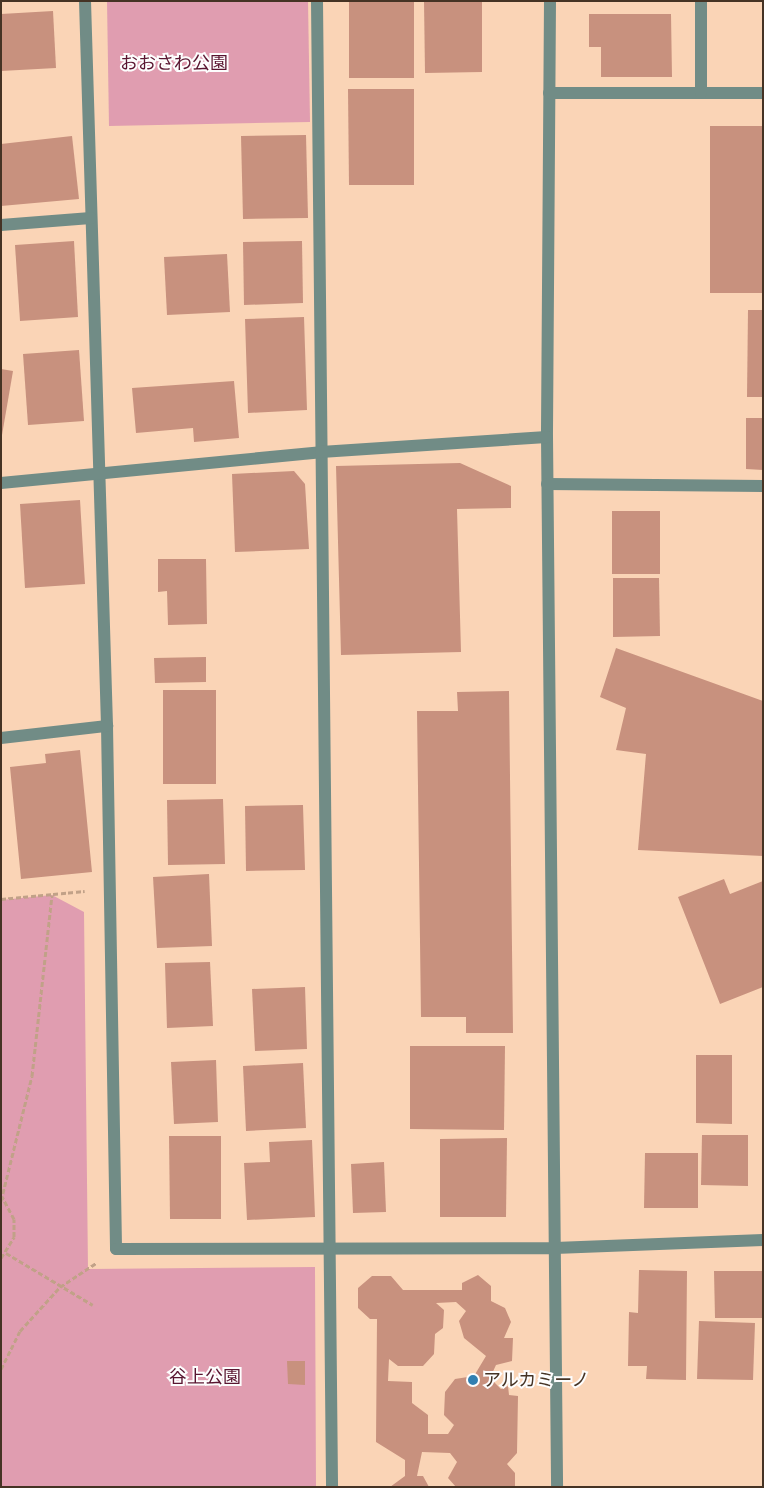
<!DOCTYPE html>
<html>
<head>
<meta charset="utf-8">
<style>
  body { margin:0 }
  #map { position:relative; width:764px; height:1488px; overflow:hidden; background:#fad4b6; font-family:"Public Sans","Noto Sans JP",sans-serif }
  div>[style] { position:absolute }
  .green>* { inset:0; background:#e09db0 }
  .building>* { inset:0; background:#c8917e }
  .path>* { height:3px; margin-top:-1.5px; transform-origin:0; background:repeating-linear-gradient(90deg,#c1a188 0 5px,transparent 0 7.5px) }
  .minor>* { height:12px; margin:-6px; padding:0 6px; transform-origin:6px; border-radius:6px; background:#718c86 }
  .dots>* { width:14px; height:14px; translate:-50% -50%; box-sizing:border-box; border:2px solid #fdfdfd; border-radius:50% }
  span { translate:-50% -50%; white-space:nowrap; text-align:center; line-height:1.15; -webkit-text-stroke:4px #fdfdfd; paint-order:stroke }
  .park-label { font-size:18px; color:#591530 }
  .poi-label { font-size:18px; color:#453324 }
  .left { translate:0 -50%; text-align:left }
  .frame { position:absolute; inset:0; border:2px solid #453324; pointer-events:none }
</style>
</head>
<body>
<div id="map">
  <div class="green">
    <div style="clip-path:polygon(107px 1px,308px 1px,310px 122px,109px 126px)"></div>
    <div style="clip-path:polygon(52px 895px,84px 912px,88px 1269px,315px 1267px,316px 1487px,1px 1487px,1px 900px)"></div>
  </div>
  <div class="building">
    <div style="clip-path:polygon(424px 1px,482px 1px,482px 72px,425px 73px)"></div>
    <div style="clip-path:polygon(349px 2px,414px 2px,414px 78px,349px 78px)"></div>
    <div style="clip-path:polygon(53px 11px,56px 68px,1px 71px,1px 14px)"></div>
    <div style="clip-path:polygon(589px 14px,671px 14px,672px 77px,601px 77px,601px 47px,589px 47px)"></div>
    <div style="clip-path:polygon(348px 89px,414px 89px,414px 185px,349px 185px)"></div>
    <div style="clip-path:polygon(710px 126px,763px 126px,763px 293px,710px 293px)"></div>
    <div style="clip-path:polygon(306px 135px,308px 218px,243px 219px,241px 136px)"></div>
    <div style="clip-path:polygon(72px 136px,79px 199px,1px 206px,1px 144px)"></div>
    <div style="clip-path:polygon(74px 241px,78px 317px,20px 321px,15px 245px)"></div>
    <div style="clip-path:polygon(302px 241px,303px 303px,244px 305px,243px 242px)"></div>
    <div style="clip-path:polygon(227px 254px,230px 312px,167px 315px,164px 257px)"></div>
    <div style="clip-path:polygon(748px 310px,763px 310px,763px 397px,747px 397px)"></div>
    <div style="clip-path:polygon(304px 317px,307px 410px,248px 413px,245px 319px)"></div>
    <div style="clip-path:polygon(79px 350px,84px 421px,28px 425px,23px 354px)"></div>
    <div style="clip-path:polygon(1px 369px,13px 371px,2px 435px,1px 435px)"></div>
    <div style="clip-path:polygon(234px 381px,239px 438px,194px 442px,193px 428px,136px 433px,132px 388px)"></div>
    <div style="clip-path:polygon(746px 418px,763px 418px,763px 470px,746px 469px)"></div>
    <div style="clip-path:polygon(460px 463px,511px 486px,511px 508px,457px 509px,461px 652px,341px 655px,336px 466px)"></div>
    <div style="clip-path:polygon(294px 471px,305px 484px,309px 549px,235px 552px,232px 474px)"></div>
    <div style="clip-path:polygon(80px 500px,85px 584px,25px 588px,20px 504px)"></div>
    <div style="clip-path:polygon(612px 511px,660px 511px,660px 574px,612px 574px)"></div>
    <div style="clip-path:polygon(158px 559px,206px 559px,207px 624px,168px 625px,167px 591px,158px 592px)"></div>
    <div style="clip-path:polygon(613px 578px,659px 578px,660px 636px,613px 637px)"></div>
    <div style="clip-path:polygon(616px 648px,763px 701px,763px 856px,638px 850px,646px 754px,616px 750px,626px 708px,600px 697px)"></div>
    <div style="clip-path:polygon(206px 657px,206px 682px,155px 683px,154px 658px)"></div>
    <div style="clip-path:polygon(163px 690px,216px 690px,216px 784px,163px 784px)"></div>
    <div style="clip-path:polygon(509px 691px,513px 1033px,466px 1033px,466px 1017px,421px 1017px,417px 711px,458px 711px,457px 692px)"></div>
    <div style="clip-path:polygon(80px 750px,92px 872px,21px 879px,10px 767px,46px 763px,45px 754px)"></div>
    <div style="clip-path:polygon(223px 799px,225px 864px,168px 865px,167px 800px)"></div>
    <div style="clip-path:polygon(303px 805px,305px 870px,246px 871px,245px 806px)"></div>
    <div style="clip-path:polygon(209px 874px,212px 946px,157px 948px,153px 877px)"></div>
    <div style="clip-path:polygon(724px 879px,730px 894px,763px 881px,763px 987px,720px 1004px,678px 897px)"></div>
    <div style="clip-path:polygon(210px 962px,213px 1026px,167px 1028px,165px 963px)"></div>
    <div style="clip-path:polygon(305px 987px,307px 1049px,255px 1051px,252px 989px)"></div>
    <div style="clip-path:polygon(410px 1046px,505px 1046px,504px 1130px,410px 1129px)"></div>
    <div style="clip-path:polygon(696px 1055px,732px 1055px,732px 1124px,696px 1123px)"></div>
    <div style="clip-path:polygon(216px 1060px,218px 1122px,174px 1124px,171px 1062px)"></div>
    <div style="clip-path:polygon(303px 1063px,306px 1128px,246px 1131px,243px 1066px)"></div>
    <div style="clip-path:polygon(702px 1135px,748px 1135px,748px 1186px,701px 1185px)"></div>
    <div style="clip-path:polygon(169px 1136px,221px 1136px,221px 1219px,170px 1219px)"></div>
    <div style="clip-path:polygon(507px 1138px,506px 1217px,440px 1217px,440px 1139px)"></div>
    <div style="clip-path:polygon(312px 1140px,315px 1217px,247px 1220px,244px 1163px,270px 1162px,269px 1142px)"></div>
    <div style="clip-path:polygon(645px 1153px,698px 1153px,698px 1208px,644px 1208px)"></div>
    <div style="clip-path:polygon(384px 1162px,386px 1212px,353px 1213px,351px 1164px)"></div>
    <div style="clip-path:polygon(639px 1270px,687px 1271px,686px 1380px,646px 1379px,647px 1366px,628px 1366px,629px 1312px,638px 1313px)"></div>
    <div style="clip-path:polygon(714px 1271px,763px 1271px,763px 1318px,715px 1318px)"></div>
    <div style="clip-path:polygon(evenodd,478px 1275px,491px 1286px,491px 1301px,505px 1308px,511px 1322px,504px 1338px,513px 1338px,512px 1361px,496px 1365px,490px 1378px,501px 1389px,508px 1386px,509px 1395px,518px 1396px,517px 1453px,507px 1464px,515px 1473px,515px 1487px,456px 1487px,448px 1478px,457px 1462px,450px 1453px,422px 1452px,417px 1476px,423px 1476px,429px 1487px,390px 1487px,405px 1476px,405px 1460px,376px 1442px,377px 1319px,370px 1319px,358px 1308px,358px 1288px,372px 1276px,391px 1276px,403px 1290px,462px 1290px,462px 1283px,478px 1275px,456px 1302px,466px 1311px,459px 1321px,464px 1338px,486px 1356px,474px 1376px,455px 1379px,445px 1392px,444px 1415px,454px 1425px,448px 1434px,428px 1434px,428px 1415px,412px 1403px,412px 1382px,388px 1381px,389px 1359px,398px 1366px,423px 1366px,434px 1354px,435px 1334px,443px 1328px,444px 1310px,436px 1303px,456px 1302px)"></div>
    <div style="clip-path:polygon(699px 1321px,755px 1323px,753px 1380px,697px 1379px)"></div>
    <div style="clip-path:polygon(287px 1361px,305px 1361px,305px 1385px,288px 1384px)"></div>
  </div>
  <div class="path">
    <div style="left:1px;top:899px;width:84px;rotate:-5.4deg"></div>
    <div style="left:1px;top:1201px;width:129px;rotate:-76.1deg"></div>
    <div style="left:32px;top:1076px;width:182px;rotate:-83.7deg"></div>
    <div style="left:6px;top:1253px;width:101px;rotate:30.9deg"></div>
    <div style="left:1px;top:1258px;width:25px;rotate:-58deg"></div>
    <div style="left:14px;top:1237px;width:18px;rotate:-90deg"></div>
    <div style="left:14px;top:1219px;width:26px;rotate:-118deg"></div>
    <div style="left:1px;top:1369px;width:42px;rotate:-63.4deg"></div>
    <div style="left:20px;top:1331px;width:59px;rotate:-47.7deg"></div>
    <div style="left:60px;top:1287px;width:43px;rotate:-33.7deg"></div>
  </div>
  <div class="minor">
    <div style="left:85px;top:1px;width:725px;rotate:88.26deg"></div>
    <div style="left:107px;top:726px;width:523px;rotate:89.01deg"></div>
    <div style="left:116px;top:1249px;width:439px;rotate:-0.1deg"></div>
    <div style="left:555px;top:1248px;width:208px;rotate:-2.2deg"></div>
    <div style="left:317px;top:1px;width:1486px;rotate:89.42deg"></div>
    <div style="left:550px;top:1px;width:436px;rotate:90.4deg"></div>
    <div style="left:547px;top:437px;width:1050px;rotate:89.45deg"></div>
    <div style="left:549px;top:93px;width:214px"></div>
    <div style="left:701px;top:93px;width:92px;rotate:-90deg"></div>
    <div style="left:1px;top:225px;width:90px;rotate:-4.4deg"></div>
    <div style="left:1px;top:483px;width:321px;rotate:-5.5deg"></div>
    <div style="left:321px;top:452px;width:226px;rotate:-3.8deg"></div>
    <div style="left:547px;top:484px;width:216px;rotate:0.5deg"></div>
    <div style="left:1px;top:738px;width:107px;rotate:-6.5deg"></div>
  </div>
  <div class="dots">
    <div style="left:473px;top:1380px;background:#317fb1"></div>
  </div>
  <div class="park-label">
    <span style="left:174px;top:63px">おおさわ公園</span>
    <span style="left:205px;top:1377px">谷上公園</span>
  </div>
  <div class="poi-label">
    <span class="left" style="left:483px;top:1380px">アルカミーノ</span>
  </div>
  <div class="frame"></div>
</div>
</body>
</html>
